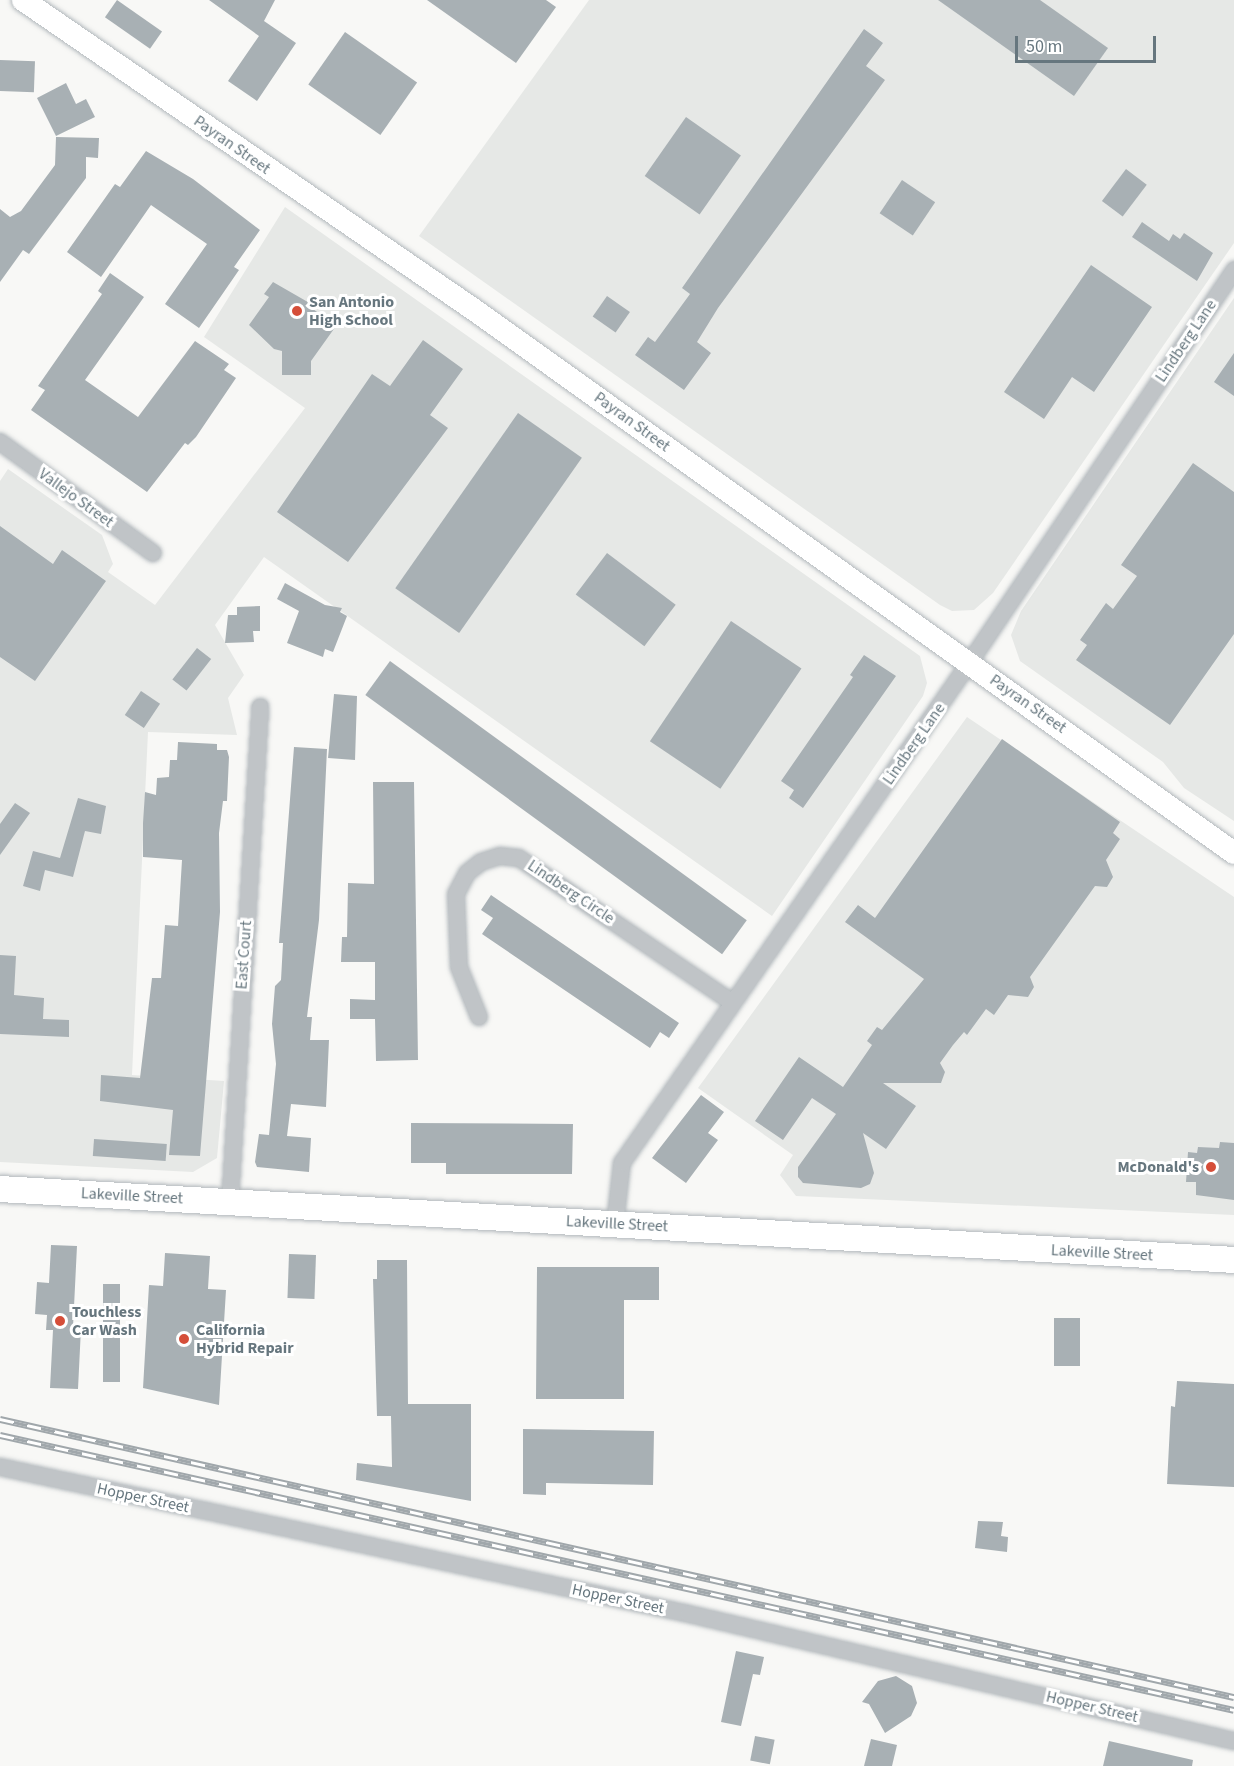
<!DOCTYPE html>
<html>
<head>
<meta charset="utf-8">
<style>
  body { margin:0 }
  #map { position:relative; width:1234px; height:1766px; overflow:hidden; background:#f8f8f6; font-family:"Source Sans 3",sans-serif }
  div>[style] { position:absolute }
  .built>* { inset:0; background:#e6e8e6 }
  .building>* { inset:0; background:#a8b0b4; transform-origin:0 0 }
  .roads { filter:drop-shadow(0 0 2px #b2b8bc) drop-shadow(0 0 2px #b2b8bc) }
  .minor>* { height:16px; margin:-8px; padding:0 8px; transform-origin:8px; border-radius:8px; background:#c0c4c7 }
  .secondary>* { height:22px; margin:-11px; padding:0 11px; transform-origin:11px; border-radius:11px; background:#fff }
  .primary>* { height:26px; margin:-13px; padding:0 13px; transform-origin:13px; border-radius:13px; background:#fff }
  .rail>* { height:7px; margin-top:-3.5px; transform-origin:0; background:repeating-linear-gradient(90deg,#fff 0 14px,#a0a7ab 0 28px); box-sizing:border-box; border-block:2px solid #a0a7ab }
  .dots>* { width:16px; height:16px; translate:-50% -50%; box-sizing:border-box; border:3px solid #fff; border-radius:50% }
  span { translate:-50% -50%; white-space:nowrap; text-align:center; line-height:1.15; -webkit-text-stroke:6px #fff; paint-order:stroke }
  .street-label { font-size:16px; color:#66767e }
  .poi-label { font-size:16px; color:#66767e; font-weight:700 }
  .left { translate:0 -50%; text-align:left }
  .right { translate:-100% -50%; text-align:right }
  .scale { position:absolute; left:1015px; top:36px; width:141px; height:27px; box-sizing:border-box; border:3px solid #66767e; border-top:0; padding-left:8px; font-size:18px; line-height:21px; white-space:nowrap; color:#66767e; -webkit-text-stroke:4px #fff; paint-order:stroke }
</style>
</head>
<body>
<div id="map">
  <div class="built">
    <div style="clip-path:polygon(589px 0,1234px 0,1234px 243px,993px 593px,974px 610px,952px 611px,940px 605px,419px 236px)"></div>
    <div style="clip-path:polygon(285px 207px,920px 656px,927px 683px,923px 696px,772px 916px,264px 557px,215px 625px,244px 675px,228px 698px,237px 735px,148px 732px,132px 1075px,224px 1081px,217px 1158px,193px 1172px,0 1162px,0 481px,8px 469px,102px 535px,113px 564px,108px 572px,155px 605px,305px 408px,204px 337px)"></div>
    <div style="clip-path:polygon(1234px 298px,1234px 821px,1184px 788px,1163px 762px,1020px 661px,1011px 635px,1021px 611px)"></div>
    <div style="clip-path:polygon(967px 717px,1234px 897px,1234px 1215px,796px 1196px,780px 1175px,793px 1155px,698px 1088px)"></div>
  </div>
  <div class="building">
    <div style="left:117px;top:0;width:55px;height:21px;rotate:35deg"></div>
    <div style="clip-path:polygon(209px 0,275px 0,264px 21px,296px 43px,257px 101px,228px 81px,259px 36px)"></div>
    <div style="clip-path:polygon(427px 0,546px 0,556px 7px,516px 63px)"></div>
    <div style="clip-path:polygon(938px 0,1040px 0,1108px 48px,1074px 96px)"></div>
    <div style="clip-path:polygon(864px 29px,883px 43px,866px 66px,885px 80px,718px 308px,697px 342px,711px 353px,684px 390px,635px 355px,648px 337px,655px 342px,690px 294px,682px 288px)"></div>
    <div style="left:345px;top:32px;width:88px;height:64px;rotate:35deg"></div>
    <div style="left:0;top:60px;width:35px;height:31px;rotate:2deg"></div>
    <div style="clip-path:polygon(66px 83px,76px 104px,86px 99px,95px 117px,56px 136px,37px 98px)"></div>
    <div style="left:686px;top:117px;width:67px;height:72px;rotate:35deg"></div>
    <div style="clip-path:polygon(56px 137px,99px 138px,98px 158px,86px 157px,86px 178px,29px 254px,23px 250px,0 282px,0 209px,10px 217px,21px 211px,55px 165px)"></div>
    <div style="clip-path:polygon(146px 151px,193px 179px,260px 230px,234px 267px,239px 270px,199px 328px,165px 304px,207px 244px,151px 205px,101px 277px,67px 252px,115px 184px,120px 187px)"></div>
    <div style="left:1126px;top:169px;width:26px;height:40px;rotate:37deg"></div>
    <div style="left:902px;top:180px;width:40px;height:40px;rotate:34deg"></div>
    <div style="clip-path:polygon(1142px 222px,1169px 241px,1173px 234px,1180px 239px,1184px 233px,1213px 253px,1197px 281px,1132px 237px)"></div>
    <div style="clip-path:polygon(1091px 265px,1152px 307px,1094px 392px,1072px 377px,1044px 419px,1004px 392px)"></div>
    <div style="clip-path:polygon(110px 273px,144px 297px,85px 380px,138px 417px,195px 341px,229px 364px,224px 370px,236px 378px,196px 437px,188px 445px,185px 443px,147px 492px,31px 410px,45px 390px,38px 386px,102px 294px,98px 291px)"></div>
    <div style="clip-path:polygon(273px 282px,313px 305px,313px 309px,336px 326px,311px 361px,311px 375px,282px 375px,282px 351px,274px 349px,249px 325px,269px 297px,264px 294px)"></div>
    <div style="left:607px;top:296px;width:28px;height:25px;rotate:35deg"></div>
    <div style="clip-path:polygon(423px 340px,463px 369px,430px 415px,448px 428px,348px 562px,277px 512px,372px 374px,390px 386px)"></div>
    <div style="clip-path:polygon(1234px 353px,1234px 396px,1214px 382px)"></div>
    <div style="left:518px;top:413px;width:78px;height:214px;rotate:35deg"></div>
    <div style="clip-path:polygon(1193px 463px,1234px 492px,1234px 634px,1170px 725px,1076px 660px,1087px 645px,1080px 640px,1106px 603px,1113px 609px,1137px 576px,1121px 565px)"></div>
    <div style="clip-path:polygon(0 526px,53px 564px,62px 550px,106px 581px,35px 681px,0 657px)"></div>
    <div style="left:607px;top:553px;width:86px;height:52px;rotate:37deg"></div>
    <div style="clip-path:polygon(285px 583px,325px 605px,342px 608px,340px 612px,347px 616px,333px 652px,325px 649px,323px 657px,287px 643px,299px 611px,277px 599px)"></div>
    <div style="clip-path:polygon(260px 606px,260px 631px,253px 631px,254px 642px,225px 643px,228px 615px,237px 615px,237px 607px)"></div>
    <div style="left:731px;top:621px;width:85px;height:145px;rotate:34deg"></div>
    <div style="left:197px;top:648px;width:18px;height:40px;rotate:38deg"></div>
    <div style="clip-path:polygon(864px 655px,896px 676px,803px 808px,789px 798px,794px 790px,781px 781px,853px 677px,850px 675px)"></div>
    <div style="left:390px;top:661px;width:441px;height:42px;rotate:36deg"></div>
    <div style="left:141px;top:691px;width:23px;height:29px;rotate:34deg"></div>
    <div style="clip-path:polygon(334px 694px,357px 696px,355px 760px,328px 758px)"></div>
    <div style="clip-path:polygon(1002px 739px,1120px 822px,1113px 833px,1120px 839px,1106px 860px,1113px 877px,1107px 887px,1095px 886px,1030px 977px,1034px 987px,1028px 997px,1008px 995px,994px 1015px,986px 1009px,967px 1035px,964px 1032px,953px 1045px,940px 1063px,945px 1072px,941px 1083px,883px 1083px,916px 1106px,886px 1149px,863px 1133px,874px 1173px,870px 1184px,861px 1188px,803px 1183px,798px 1177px,798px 1167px,836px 1114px,812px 1098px,783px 1140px,755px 1121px,799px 1057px,843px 1087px,872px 1045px,867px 1041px,877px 1027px,882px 1030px,924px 979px,845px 922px,858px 905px,875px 918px)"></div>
    <div style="clip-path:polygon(178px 742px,217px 744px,217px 750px,227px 750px,229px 757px,227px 801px,223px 801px,219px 833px,220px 912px,200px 1156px,169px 1155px,173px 1110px,100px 1101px,101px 1075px,140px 1078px,152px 978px,161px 978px,165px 925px,178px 926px,182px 860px,143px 857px,143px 823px,145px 792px,156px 795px,157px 778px,169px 777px,170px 760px,177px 760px)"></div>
    <div style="clip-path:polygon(294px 747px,327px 749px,319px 920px,307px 1017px,312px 1017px,310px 1040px,329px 1040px,326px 1107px,291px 1104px,287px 1136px,311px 1138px,309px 1172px,257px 1167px,255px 1162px,259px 1134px,269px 1135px,276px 1064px,272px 1024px,275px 986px,281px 980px,283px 943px,279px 943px)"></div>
    <div style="clip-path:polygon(373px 782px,414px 782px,418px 1060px,376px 1061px,375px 1019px,350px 1019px,350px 999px,375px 1000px,375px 962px,341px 962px,342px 937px,347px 937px,348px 883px,374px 884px)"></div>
    <div style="clip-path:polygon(78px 798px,106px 806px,101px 834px,85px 831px,73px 877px,45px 870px,40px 891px,23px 886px,33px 851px,60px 858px)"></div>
    <div style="clip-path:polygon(15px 803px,30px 813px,0 855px,0 824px)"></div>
    <div style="clip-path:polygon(491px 895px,679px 1023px,669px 1038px,660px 1032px,650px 1048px,482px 934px,493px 918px,481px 910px)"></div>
    <div style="clip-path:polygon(0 955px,16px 956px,14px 995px,44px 998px,43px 1019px,69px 1020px,69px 1037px,0 1034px)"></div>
    <div style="clip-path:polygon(701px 1095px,724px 1112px,708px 1133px,718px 1140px,686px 1183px,652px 1158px)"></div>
    <div style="clip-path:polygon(411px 1123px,573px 1124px,572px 1174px,446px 1174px,446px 1163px,411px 1163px)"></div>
    <div style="left:94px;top:1139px;width:73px;height:17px;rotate:4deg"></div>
    <div style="clip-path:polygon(1220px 1142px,1234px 1143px,1234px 1200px,1196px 1195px,1196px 1182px,1186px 1182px,1188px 1152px,1197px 1153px,1198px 1147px,1219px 1148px)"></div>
    <div style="clip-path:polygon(51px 1245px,77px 1246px,73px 1327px,81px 1328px,78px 1389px,50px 1388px,53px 1330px,46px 1330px,47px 1315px,35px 1314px,37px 1282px,49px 1283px)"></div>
    <div style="clip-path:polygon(165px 1253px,210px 1256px,208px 1289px,226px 1290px,219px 1405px,143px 1388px,149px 1285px,163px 1286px)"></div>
    <div style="left:289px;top:1254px;width:27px;height:44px;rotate:2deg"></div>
    <div style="clip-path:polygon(377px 1260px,407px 1260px,408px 1404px,471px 1404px,471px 1501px,356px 1480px,357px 1463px,392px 1467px,391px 1416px,377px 1416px,373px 1279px,377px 1279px)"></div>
    <div style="clip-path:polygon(537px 1267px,659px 1267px,659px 1300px,624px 1300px,624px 1399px,536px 1399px)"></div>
    <div style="left:103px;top:1284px;width:17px;height:98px"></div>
    <div style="left:1054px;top:1318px;width:26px;height:48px"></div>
    <div style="clip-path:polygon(1177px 1381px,1234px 1384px,1234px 1487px,1167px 1484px,1171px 1406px,1175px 1407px)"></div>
    <div style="clip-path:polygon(523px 1429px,654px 1431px,653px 1485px,546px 1483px,546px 1495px,523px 1494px)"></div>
    <div style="clip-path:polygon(978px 1521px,1003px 1522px,1001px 1536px,1008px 1537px,1007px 1552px,975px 1548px)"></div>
    <div style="clip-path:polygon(736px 1651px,764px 1657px,760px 1675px,753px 1674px,741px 1726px,721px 1722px)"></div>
    <div style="clip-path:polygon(896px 1676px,912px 1686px,917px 1703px,911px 1716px,885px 1733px,869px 1704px,862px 1702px,878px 1681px)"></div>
    <div style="left:755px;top:1736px;width:20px;height:25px;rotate:11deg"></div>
    <div style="clip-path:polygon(871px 1739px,897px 1745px,892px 1766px,864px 1766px)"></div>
    <div style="clip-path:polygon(1109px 1741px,1193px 1760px,1192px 1766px,1103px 1766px)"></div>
  </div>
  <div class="roads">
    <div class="minor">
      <div style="left:0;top:442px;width:189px;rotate:36deg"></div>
      <div style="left:479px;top:1017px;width:54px;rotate:-111.8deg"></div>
      <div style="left:459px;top:967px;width:73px;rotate:-92.4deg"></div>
      <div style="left:456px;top:894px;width:24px;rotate:-62deg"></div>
      <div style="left:467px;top:873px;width:18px;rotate:-38deg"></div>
      <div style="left:481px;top:862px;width:20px;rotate:-18deg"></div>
      <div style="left:500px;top:856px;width:19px;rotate:6deg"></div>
      <div style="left:519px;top:858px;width:258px;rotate:34.1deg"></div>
      <div style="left:230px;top:1203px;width:497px;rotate:-86.5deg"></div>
      <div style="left:615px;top:1224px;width:61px;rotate:-83.5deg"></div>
      <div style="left:622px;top:1163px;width:610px;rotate:-55.22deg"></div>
      <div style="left:970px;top:662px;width:473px;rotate:-56deg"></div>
      <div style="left:0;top:1467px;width:705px;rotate:12.04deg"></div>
      <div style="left:689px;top:1614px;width:560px;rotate:13.12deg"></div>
    </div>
    <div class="secondary">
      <div style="left:23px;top:0;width:546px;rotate:34.48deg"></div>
      <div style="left:473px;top:309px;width:935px;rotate:35.56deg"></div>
    </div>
    <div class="primary">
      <div style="left:0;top:1189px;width:1236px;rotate:3.29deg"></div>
    </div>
  </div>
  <div class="rail">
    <div style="left:0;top:1419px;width:1265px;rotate:12.7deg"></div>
    <div style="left:0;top:1435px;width:1264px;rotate:12.56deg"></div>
  </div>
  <div class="dots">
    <div style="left:297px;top:311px;background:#d54e39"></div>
    <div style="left:1211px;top:1167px;background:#d54e39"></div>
    <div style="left:60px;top:1321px;background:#d54e39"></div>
    <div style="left:184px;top:1339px;background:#d54e39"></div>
  </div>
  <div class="street-label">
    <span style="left:232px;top:145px;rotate:35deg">Payran Street</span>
    <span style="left:1186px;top:341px;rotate:-56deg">Lindberg Lane</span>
    <span style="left:632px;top:422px;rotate:36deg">Payran Street</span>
    <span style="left:76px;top:498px;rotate:36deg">Vallejo Street</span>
    <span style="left:1028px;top:704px;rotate:35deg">Payran Street</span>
    <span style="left:914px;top:744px;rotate:-55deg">Lindberg Lane</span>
    <span style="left:571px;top:892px;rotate:34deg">Lindberg Circle</span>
    <span style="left:244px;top:955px;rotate:-86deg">East Court</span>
    <span style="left:132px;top:1196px;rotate:3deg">Lakeville Street</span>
    <span style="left:617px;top:1224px;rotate:3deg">Lakeville Street</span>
    <span style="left:1102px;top:1253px;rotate:3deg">Lakeville Street</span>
    <span style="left:143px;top:1498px;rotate:12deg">Hopper Street</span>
    <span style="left:618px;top:1599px;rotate:12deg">Hopper Street</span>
    <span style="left:1092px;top:1707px;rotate:13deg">Hopper Street</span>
  </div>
  <div class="poi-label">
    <span class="left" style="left:309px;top:311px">San Antonio<br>High School</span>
    <span class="right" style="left:1199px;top:1167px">McDonald's</span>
    <span class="left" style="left:72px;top:1321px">Touchless<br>Car Wash</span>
    <span class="left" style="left:196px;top:1339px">California<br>Hybrid Repair</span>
  </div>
  <div class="scale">50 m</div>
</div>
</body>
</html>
